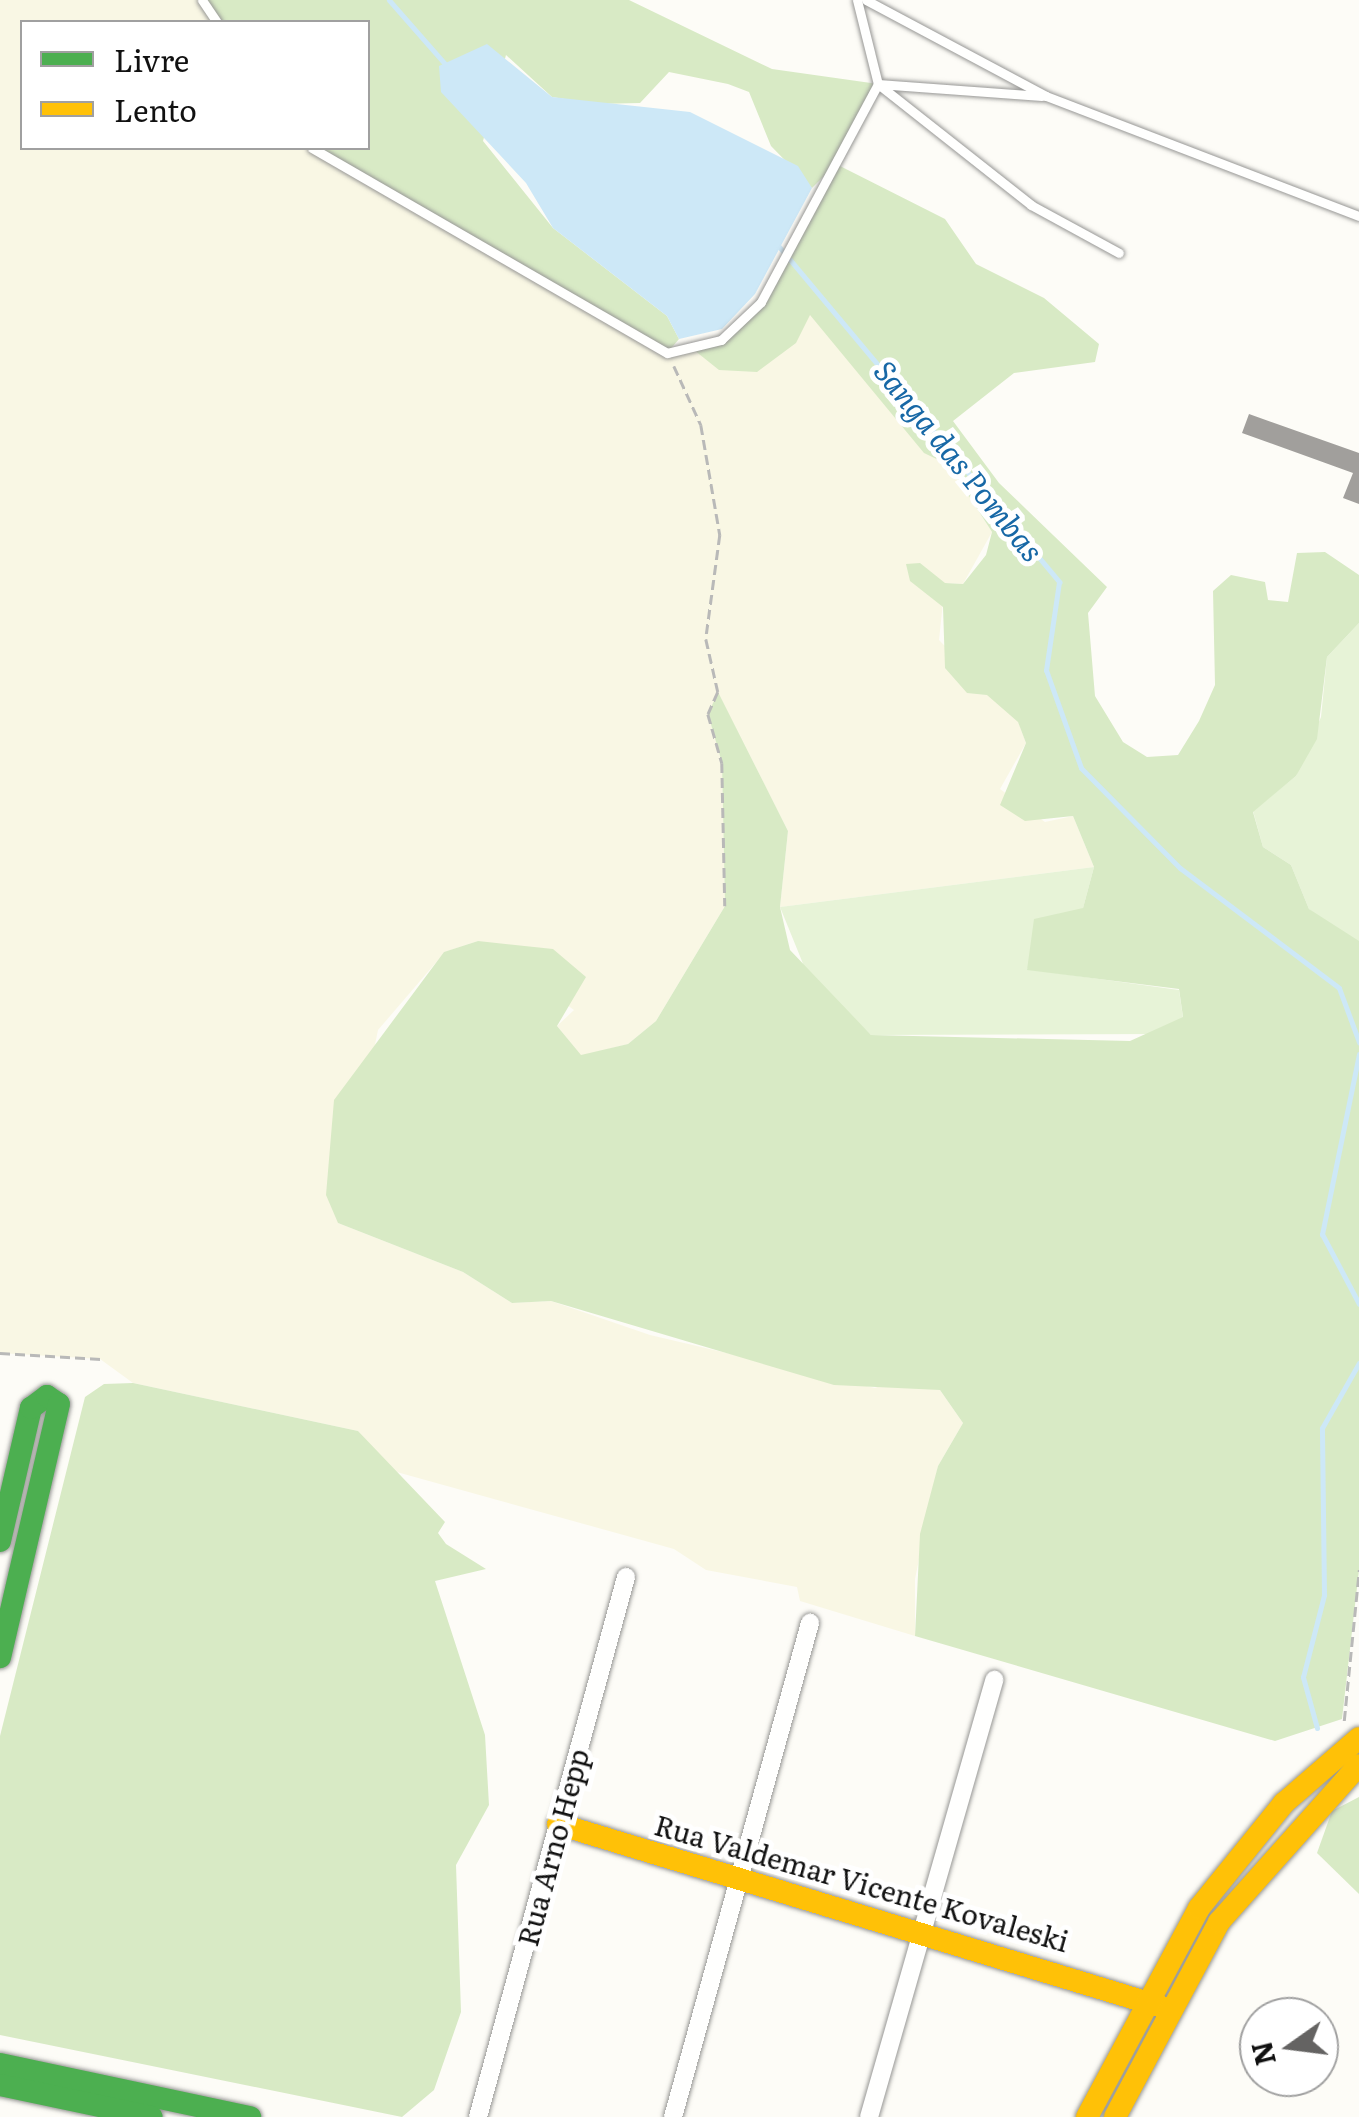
<!DOCTYPE html>
<html>
<head>
<meta charset="utf-8">
<style>
  body { margin:0 }
  #map { position:relative; width:1359px; height:2117px; overflow:hidden; background:#fdfcf7; font-family:Literata,serif }
  div>[style] { position:absolute }
  .farmland>* { inset:0; background:#f9f7e4 }
  .green>* { inset:0; background:#e7f3d7 }
  .forest>* { inset:0; background:#d8eac5 }
  .water>* { inset:0; background:#cde8f7 }
  .stream>* { height:5px; margin:-2.5px; padding:0 2.5px; transform-origin:2.5px; border-radius:2.5px; background:#cde8f7 }
  .building>* { inset:0; background:#a19f9c }
  .path>* { height:2.5px; margin-top:-1.25px; transform-origin:0; background:repeating-linear-gradient(90deg,#b9b9b8 0 10px,transparent 0 15px) }
  .roads { filter:drop-shadow(0 0 2px #979795) drop-shadow(0 0 2px #979795) }
  .lane>* { height:9px; margin:-4.5px; padding:0 4.5px; transform-origin:4.5px; border-radius:4.5px; background:#fffffe }
  .street>* { height:18px; margin:-9px; padding:0 9px; transform-origin:9px; border-radius:9px; background:#fffffe }
  .fast>* { height:22px; margin:-11px; padding:0 11px; transform-origin:11px; border-radius:11px; background:#4caf50 }
  .slow>* { height:22px; margin:-11px; padding:0 11px; transform-origin:11px; border-radius:11px; background:#ffc107 }
  span { translate:-50% -50%; white-space:nowrap; text-align:center; line-height:1.15; -webkit-text-stroke:10px #fff; paint-order:stroke }
  .street-label { font-size:28px; color:#111 }
  .water-label { font-size:30px; color:#1768a6; font-style:italic }
  .legend { position:absolute; left:20px; top:20px; width:350px; height:130px; box-sizing:border-box; background:#fff; border:2px solid #a0a0a0; margin:0; padding:12px 18px; list-style:none; font-size:30px; color:#111 }
  .legend li { display:flex; align-items:center; gap:20px; height:50px }
  .legend b { width:50px; border:2px solid #a0a0a0 }
  .north { position:absolute; left:1239px; top:1997px; width:100px; height:100px; box-sizing:border-box; background:#fff; border:2px solid #a0a0a0; border-radius:50%; rotate:256deg; font-size:28px; font-weight:700; line-height:40px; text-align:center; color:#111 }
  .north::after { content:''; display:block; margin:auto; width:35px; height:45px; background:#646362; clip-path:polygon(50% 0,100% 100%,50% 72%,0 100%) }
</style>
</head>
<body>
<div id="map">
  <div class="farmland">
    <div style="clip-path:polygon(0 0,202px 0,217px 22px,22px 22px,22px 148px,312px 148px,667px 352px,810px 314px,949px 465px,992px 532px,963px 584px,945px 583px,939px 640px,1018px 721px,1026px 743px,1000px 789px,1045px 822px,1073px 816px,1094px 867px,780px 907px,788px 831px,718px 693px,708px 714px,722px 763px,725px 906px,656px 1021px,628px 1044px,581px 1056px,557px 1026px,574px 1010px,478px 941px,445px 952px,378px 1030px,338px 1223px,463px 1272px,512px 1303px,551px 1301px,650px 1335px,875px 1388px,890px 1381px,940px 1390px,963px 1423px,938px 1466px,915px 1579px,915px 1636px,800px 1601px,797px 1587px,706px 1570px,674px 1549px,393px 1471px,358px 1431px,133px 1383px,100px 1359px,0 1353px)"></div>
  </div>
  <div class="green">
    <div style="clip-path:polygon(1359px 623px,1359px 941px,1345px 941px,1309px 909px,1291px 865px,1263px 847px,1253px 811px,1296px 776px,1321px 717px,1327px 657px)"></div>
    <div style="clip-path:polygon(1094px 867px,1083px 908px,1027px 969px,1179px 990px,1183px 1018px,1162px 1034px,871px 1035px,808px 976px,780px 907px)"></div>
  </div>
  <div class="forest">
    <div style="clip-path:polygon(202px 0,629px 0,772px 69px,878px 84px,836px 164px,945px 219px,976px 264px,1044px 298px,1099px 344px,1095px 362px,1014px 373px,953px 421px,999px 483px,1107px 587px,1088px 613px,1095px 696px,1123px 742px,1147px 757px,1178px 755px,1199px 721px,1215px 685px,1213px 591px,1231px 575px,1265px 582px,1268px 600px,1288px 602px,1297px 553px,1325px 552px,1359px 575px,1359px 623px,1327px 657px,1317px 739px,1296px 776px,1253px 812px,1263px 847px,1291px 865px,1309px 909px,1359px 941px,1359px 1570px,1342px 1719px,1275px 1741px,915px 1636px,920px 1534px,938px 1466px,963px 1423px,940px 1390px,834px 1385px,551px 1301px,512px 1303px,463px 1272px,338px 1223px,326px 1195px,334px 1100px,444px 952px,478px 941px,553px 949px,586px 977px,557px 1026px,581px 1055px,628px 1044px,656px 1021px,725px 906px,722px 763px,708px 714px,718px 692px,788px 831px,780px 907px,790px 950px,871px 1035px,1130px 1041px,1183px 1017px,1179px 989px,1027px 970px,1034px 919px,1083px 908px,1094px 867px,1073px 816px,1025px 821px,1000px 805px,1026px 743px,1018px 722px,987px 695px,967px 693px,945px 668px,943px 607px,910px 581px,906px 564px,920px 563px,945px 583px,963px 584px,986px 555px,992px 532px,949px 465px,924px 453px,810px 315px,796px 343px,757px 372px,719px 370px,694px 350px,721px 340px,761px 302px,832px 168px,812px 188px,771px 146px,749px 92px,728px 84px,669px 72px,640px 103px,596px 104px,552px 97px,506px 55px,483px 141px,553px 228px,667px 316px,679px 339px,667px 353px,312px 148px,368px 148px,368px 22px,217px 22px)"></div>
    <div style="clip-path:polygon(133px 1383px,358px 1431px,445px 1522px,438px 1533px,446px 1544px,486px 1569px,435px 1581px,485px 1735px,489px 1805px,456px 1865px,461px 2012px,434px 2090px,402px 2117px,0 2035px,0 1736px,85px 1397px,104px 1384px)"></div>
    <div style="clip-path:polygon(1359px 1797px,1359px 1894px,1317px 1853px,1332px 1811px)"></div>
  </div>
  <div class="water">
    <div style="clip-path:polygon(487px 44px,552px 97px,690px 112px,798px 166px,812px 188px,755px 294px,722px 329px,679px 339px,667px 316px,553px 228px,526px 183px,441px 92px,439px 66px)"></div>
  </div>
  <div class="stream">
    <div style="left:389px;top:0;width:86px;rotate:48.8deg"></div>
    <div style="left:776px;top:243px;width:442px;rotate:50.1deg"></div>
    <div style="left:1059px;top:582px;width:89px;rotate:98.4deg"></div>
    <div style="left:1046px;top:670px;width:104px;rotate:70.3deg"></div>
    <div style="left:1081px;top:768px;width:141px;rotate:45.3deg"></div>
    <div style="left:1180px;top:868px;width:199px;rotate:37deg"></div>
    <div style="left:1339px;top:988px;width:58px;rotate:69.7deg"></div>
    <div style="left:1359px;top:1054px;width:184px;rotate:101.6deg"></div>
    <div style="left:1322px;top:1234px;width:79px;rotate:62.1deg"></div>
    <div style="left:1317px;top:1728px;width:53px;rotate:-105.4deg"></div>
    <div style="left:1303px;top:1677px;width:85px;rotate:-75.6deg"></div>
    <div style="left:1324px;top:1595px;width:167px;rotate:-90.7deg"></div>
    <div style="left:1322px;top:1428px;width:75px;rotate:-60.4deg"></div>
  </div>
  <div class="building">
    <div style="clip-path:polygon(1249px 414px,1359px 453px,1359px 504px,1343px 498px,1353px 473px,1242px 433px)"></div>
  </div>
  <div class="path">
    <div style="left:674px;top:366px;width:65px;rotate:65.4deg"></div>
    <div style="left:701px;top:425px;width:112px;rotate:80.2deg"></div>
    <div style="left:720px;top:535px;width:105px;rotate:97.7deg"></div>
    <div style="left:706px;top:639px;width:54px;rotate:77.2deg"></div>
    <div style="left:718px;top:692px;width:24px;rotate:114deg"></div>
    <div style="left:708px;top:714px;width:51px;rotate:74.1deg"></div>
    <div style="left:722px;top:763px;width:143px;rotate:88.8deg"></div>
    <div style="left:0;top:1353px;width:101px;rotate:3.4deg"></div>
    <div style="left:1344px;top:1721px;width:152px;rotate:-84.3deg"></div>
  </div>
  <div class="roads">
    <div class="lane">
      <div style="left:202px;top:0;width:27px;rotate:56deg"></div>
      <div style="left:857px;top:0;width:87px;rotate:76deg"></div>
      <div style="left:878px;top:84px;width:164px;rotate:4.2deg"></div>
      <div style="left:866px;top:0;width:204px;rotate:28.1deg"></div>
      <div style="left:1046px;top:96px;width:335px;rotate:21deg"></div>
      <div style="left:312px;top:148px;width:410px;rotate:30deg"></div>
      <div style="left:667px;top:353px;width:56px;rotate:-13.5deg"></div>
      <div style="left:721px;top:340px;width:55px;rotate:-43.5deg"></div>
      <div style="left:761px;top:302px;width:247px;rotate:-61.8deg"></div>
      <div style="left:878px;top:84px;width:195px;rotate:38.3deg"></div>
      <div style="left:1031px;top:205px;width:100px;rotate:28.6deg"></div>
    </div>
    <div class="street">
      <div style="left:478px;top:2117px;width:560px;rotate:-74.67deg"></div>
      <div style="left:673px;top:2117px;width:513px;rotate:-74.5deg"></div>
      <div style="left:869px;top:2117px;width:455px;rotate:-74deg"></div>
    </div>
    <div class="fast">
      <div style="left:0;top:1541px;width:137px;rotate:-76.9deg"></div>
      <div style="left:31px;top:1408px;width:20px;rotate:-37deg"></div>
      <div style="left:47px;top:1396px;width:14px;rotate:34deg"></div>
      <div style="left:59px;top:1404px;width:260px;rotate:103.1deg"></div>
      <div style="left:0;top:2064px;width:256px;rotate:12deg"></div>
      <div style="left:0;top:2085px;width:155px;rotate:11.9deg"></div>
    </div>
    <div class="slow">
      <div style="left:558px;top:1824px;width:638px;rotate:16.85deg"></div>
      <div style="left:1087px;top:2117px;width:237px;rotate:-61.8deg"></div>
      <div style="left:1199px;top:1908px;width:135px;rotate:-51deg"></div>
      <div style="left:1284px;top:1803px;width:99px;rotate:-40.9deg"></div>
      <div style="left:1115px;top:2117px;width:221px;rotate:-61.9deg"></div>
      <div style="left:1219px;top:1922px;width:210px;rotate:-48.3deg"></div>
    </div>
  </div>
  <div class="street-label">
    <span style="left:552px;top:1847px;rotate:-75deg">Rua Arno Hepp</span>
    <span style="left:862px;top:1882px;rotate:16deg">Rua Valdemar Vicente Kovaleski</span>
  </div>
  <div class="water-label">
    <span style="left:960px;top:460px;rotate:51deg">Sanga das Pombas</span>
  </div>
  <ul class="legend">
  <li><b style="height:12px;background:#4caf50"></b>Livre</li>
  <li><b style="height:12px;background:#ffc107"></b>Lento</li>
  </ul>
  <div class="north">N</div>
</div>
</body>
</html>
